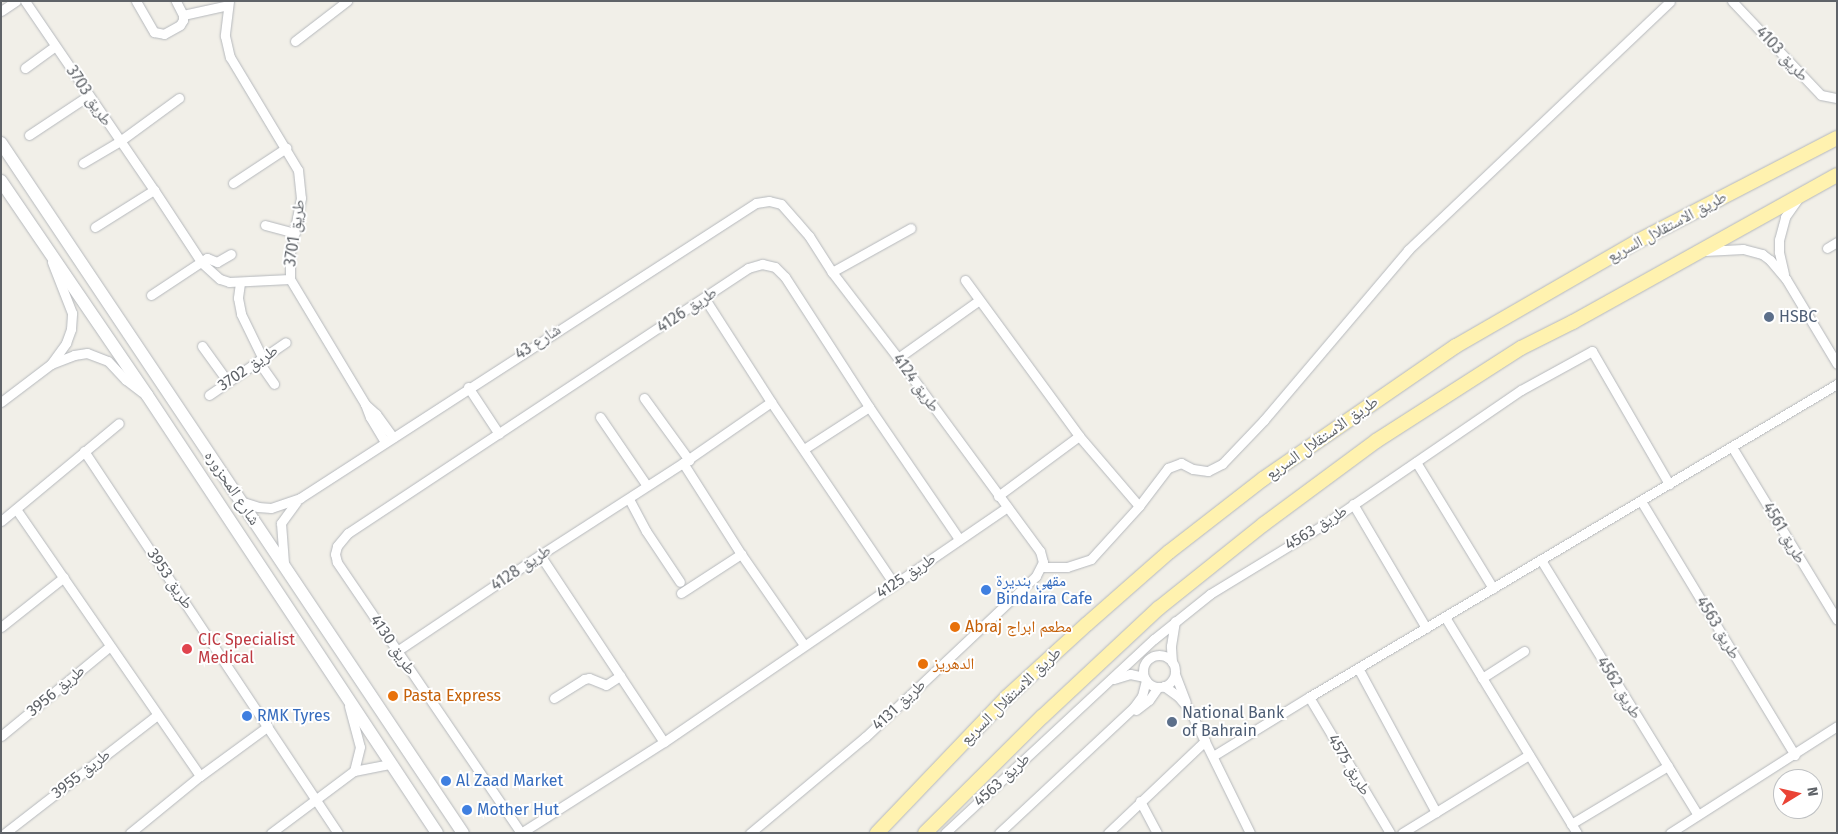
<!DOCTYPE html>
<html>
<head>
<meta charset="utf-8">
<style>
  body { margin:0 }
  #map { position:relative; width:1838px; height:834px; overflow:hidden; background:#f1efe8; font-family:"Fira Sans","Noto Naskh Arabic",sans-serif }
  div>[style] { position:absolute }
  .roads { filter:drop-shadow(0 0 1px #b5b8bc) drop-shadow(0 0 1px #b5b8bc) }
  .minor>* { height:9px; margin:-4.5px; padding:0 4.5px; transform-origin:4.5px; border-radius:4.5px; background:#fff }
  .minor>.ring { margin:-4.5px; padding:0; box-sizing:content-box; background:none; border:9px solid #fff; border-radius:50% }
  .secondary>* { height:12px; margin:-6px; padding:0 6px; transform-origin:6px; border-radius:6px; background:#fff }
  .primary>* { height:14px; margin:-7px; padding:0 7px; transform-origin:7px; border-radius:7px; background:#fff2af }
  .dots>* { width:14px; height:14px; translate:-50% -50%; box-sizing:border-box; border:2px solid #fff; border-radius:50% }
  span { translate:-50% -50%; white-space:nowrap; text-align:center; line-height:1.15; -webkit-text-stroke:4px #fff; paint-order:stroke }
  .street-label { font-size:16px; color:#5f6368 }
  .service-label { font-size:16px; color:#4e5e75 }
  .left { translate:0 -50%; text-align:left }
  .shop-label { font-size:16px; color:#366cbe }
  .food-label { font-size:16px; color:#c56008 }
  .health-label { font-size:16px; color:#be3a42 }
  .frame { position:absolute; inset:0; border:2px solid #5f6368; pointer-events:none }
  .north { position:absolute; left:1773px; top:769px; width:50px; height:50px; box-sizing:border-box; background:#fff; border:1px solid #bfc1c3; border-radius:50%; rotate:81deg; font-size:14px; font-weight:700; line-height:20px; text-align:center; color:#5f6368 }
  .north::after { content:''; display:block; margin:auto; width:18px; height:22px; background:#ea4335; clip-path:polygon(50% 0,100% 100%,50% 72%,0 100%) }
</style>
</head>
<body>
<div id="map">
  <div class="roads">
    <div class="minor">
      <div style="left:25px;top:1px;width:229px;rotate:55.7deg"></div>
      <div style="left:154px;top:190px;width:87px;rotate:56.7deg"></div>
      <div style="left:202px;top:263px;width:24px;rotate:42deg"></div>
      <div style="left:220px;top:279px;width:9px;rotate:18deg"></div>
      <div style="left:229px;top:282px;width:61px;rotate:-2.8deg"></div>
      <div style="left:136px;top:1px;width:36px;rotate:60deg"></div>
      <div style="left:154px;top:32px;width:10px;rotate:11deg"></div>
      <div style="left:164px;top:34px;width:18px;rotate:-29deg"></div>
      <div style="left:180px;top:25px;width:6px;rotate:-59deg"></div>
      <div style="left:183px;top:20px;width:5px;rotate:-90deg"></div>
      <div style="left:183px;top:15px;width:16px;rotate:-117deg"></div>
      <div style="left:229px;top:1px;width:35px;rotate:97deg"></div>
      <div style="left:225px;top:36px;width:22px;rotate:77deg"></div>
      <div style="left:230px;top:57px;width:132px;rotate:59deg"></div>
      <div style="left:298px;top:170px;width:28px;rotate:84deg"></div>
      <div style="left:301px;top:198px;width:56px;rotate:101.3deg"></div>
      <div style="left:290px;top:253px;width:26px;rotate:90deg"></div>
      <div style="left:290px;top:279px;width:146px;rotate:59deg"></div>
      <div style="left:365px;top:404px;width:14px;rotate:69deg"></div>
      <div style="left:370px;top:417px;width:29px;rotate:59deg"></div>
      <div style="left:1732px;top:1px;width:129px;rotate:46.6deg"></div>
      <div style="left:1821px;top:95px;width:16px;rotate:11deg"></div>
      <div style="left:1px;top:11px;width:18px;rotate:-34deg"></div>
      <div style="left:183px;top:15px;width:46px;rotate:-12.5deg"></div>
      <div style="left:295px;top:41px;width:66px;rotate:-37.6deg"></div>
      <div style="left:25px;top:68px;width:37px;rotate:-36deg"></div>
      <div style="left:29px;top:135px;width:71px;rotate:-33.5deg"></div>
      <div style="left:83px;top:163px;width:43px;rotate:-30.7deg"></div>
      <div style="left:120px;top:141px;width:73px;rotate:-36.1deg"></div>
      <div style="left:233px;top:183px;width:64px;rotate:-33.4deg"></div>
      <div style="left:265px;top:225px;width:31px;rotate:15deg"></div>
      <div style="left:95px;top:227px;width:70px;rotate:-32.1deg"></div>
      <div style="left:1827px;top:248px;width:12px;rotate:-31deg"></div>
      <div style="left:1705px;top:251px;width:38px;rotate:-3deg"></div>
      <div style="left:1743px;top:249px;width:20px;rotate:15deg"></div>
      <div style="left:1762px;top:254px;width:10px;rotate:37deg"></div>
      <div style="left:1770px;top:260px;width:25px;rotate:50deg"></div>
      <div style="left:1786px;top:279px;width:99px;rotate:59deg"></div>
      <div style="left:832px;top:272px;width:90px;rotate:-29.1deg"></div>
      <div style="left:1784px;top:274px;width:23px;rotate:-103deg"></div>
      <div style="left:1779px;top:252px;width:12px;rotate:-90deg"></div>
      <div style="left:1779px;top:240px;width:24px;rotate:-75deg"></div>
      <div style="left:1785px;top:217px;width:21px;rotate:-55deg"></div>
      <div style="left:965px;top:280px;width:193px;rotate:53.8deg"></div>
      <div style="left:1079px;top:436px;width:92px;rotate:49.4deg"></div>
      <div style="left:240px;top:283px;width:15px;rotate:98deg"></div>
      <div style="left:238px;top:298px;width:16px;rotate:79deg"></div>
      <div style="left:241px;top:314px;width:48px;rotate:64deg"></div>
      <div style="left:151px;top:295px;width:67px;rotate:-33.5deg"></div>
      <div style="left:207px;top:258px;width:11px;rotate:22deg"></div>
      <div style="left:217px;top:262px;width:16px;rotate:-30deg"></div>
      <div style="left:705px;top:299px;width:122px;rotate:57.3deg"></div>
      <div style="left:771px;top:402px;width:220px;rotate:55.9deg"></div>
      <div style="left:202px;top:346px;width:44px;rotate:54.2deg"></div>
      <div style="left:898px;top:358px;width:98px;rotate:-35.5deg"></div>
      <div style="left:258px;top:361px;width:28px;rotate:55deg"></div>
      <div style="left:51px;top:364px;width:26px;rotate:-54deg"></div>
      <div style="left:66px;top:343px;width:15px;rotate:-70deg"></div>
      <div style="left:71px;top:329px;width:16px;rotate:-86deg"></div>
      <div style="left:72px;top:313px;width:55px;rotate:-111.4deg"></div>
      <div style="left:468px;top:387px;width:56px;rotate:56.6deg"></div>
      <div style="left:209px;top:395px;width:93px;rotate:-34.5deg"></div>
      <div style="left:644px;top:398px;width:77px;rotate:54deg"></div>
      <div style="left:1px;top:402px;width:63px;rotate:-37.2deg"></div>
      <div style="left:51px;top:364px;width:25px;rotate:-21deg"></div>
      <div style="left:74px;top:355px;width:13px;rotate:-9deg"></div>
      <div style="left:87px;top:353px;width:22px;rotate:21deg"></div>
      <div style="left:108px;top:361px;width:26px;rotate:47deg"></div>
      <div style="left:126px;top:380px;width:20px;rotate:37deg"></div>
      <div style="left:365px;top:404px;width:15px;rotate:42deg"></div>
      <div style="left:376px;top:414px;width:29px;rotate:54deg"></div>
      <div style="left:600px;top:417px;width:83px;rotate:55.7deg"></div>
      <div style="left:1732px;top:447px;width:202px;rotate:58.7deg"></div>
      <div style="left:804px;top:449px;width:77px;rotate:-32.9deg"></div>
      <div style="left:84px;top:451px;width:459px;rotate:56.4deg"></div>
      <div style="left:1416px;top:462px;width:148px;rotate:58.6deg"></div>
      <div style="left:683px;top:463px;width:108px;rotate:57.5deg"></div>
      <div style="left:741px;top:554px;width:111px;rotate:55.3deg"></div>
      <div style="left:998px;top:496px;width:101px;rotate:-36.5deg"></div>
      <div style="left:629px;top:499px;width:36px;rotate:62deg"></div>
      <div style="left:646px;top:531px;width:61px;rotate:56.3deg"></div>
      <div style="left:240px;top:501px;width:19px;rotate:18deg"></div>
      <div style="left:258px;top:507px;width:13px;rotate:4deg"></div>
      <div style="left:271px;top:508px;width:31px;rotate:-19deg"></div>
      <div style="left:300px;top:498px;width:543px;rotate:-32.9deg"></div>
      <div style="left:756px;top:203px;width:13px;rotate:-9deg"></div>
      <div style="left:769px;top:201px;width:12px;rotate:14deg"></div>
      <div style="left:781px;top:204px;width:43px;rotate:48.8deg"></div>
      <div style="left:809px;top:236px;width:43px;rotate:57.4deg"></div>
      <div style="left:832px;top:272px;width:108px;rotate:52.5deg"></div>
      <div style="left:898px;top:358px;width:240px;rotate:53.7deg"></div>
      <div style="left:1040px;top:551px;width:11px;rotate:75deg"></div>
      <div style="left:1043px;top:562px;width:16px;rotate:117deg"></div>
      <div style="left:1036px;top:576px;width:235px;rotate:136.7deg"></div>
      <div style="left:865px;top:737px;width:150px;rotate:140.1deg"></div>
      <div style="left:1641px;top:501px;width:297px;rotate:58.8deg"></div>
      <div style="left:1353px;top:504px;width:144px;rotate:59.5deg"></div>
      <div style="left:16px;top:509px;width:324px;rotate:55.4deg"></div>
      <div style="left:1px;top:521px;width:153px;rotate:-39.7deg"></div>
      <div style="left:540px;top:555px;width:224px;rotate:56.5deg"></div>
      <div style="left:1541px;top:560px;width:299px;rotate:58.4deg"></div>
      <div style="left:284px;top:563px;width:40px;rotate:-94.3deg"></div>
      <div style="left:281px;top:523px;width:26px;rotate:-54deg"></div>
      <div style="left:1042px;top:567px;width:25px"></div>
      <div style="left:1067px;top:567px;width:25px;rotate:-18deg"></div>
      <div style="left:1091px;top:559px;width:72px;rotate:-47.8deg"></div>
      <div style="left:1139px;top:506px;width:48px;rotate:-52.7deg"></div>
      <div style="left:1168px;top:468px;width:14px;rotate:-21deg"></div>
      <div style="left:1181px;top:463px;width:13px;rotate:27deg"></div>
      <div style="left:1193px;top:469px;width:15px;rotate:8deg"></div>
      <div style="left:1208px;top:471px;width:16px;rotate:-27deg"></div>
      <div style="left:1222px;top:464px;width:61px;rotate:-46.3deg"></div>
      <div style="left:1264px;top:420px;width:223px;rotate:-49.7deg"></div>
      <div style="left:1408px;top:250px;width:361px;rotate:-43.5deg"></div>
      <div style="left:681px;top:593px;width:72px;rotate:-33deg"></div>
      <div style="left:1445px;top:617px;width:253px;rotate:58.6deg"></div>
      <div style="left:1px;top:627px;width:80px;rotate:-38.4deg"></div>
      <div style="left:397px;top:651px;width:172px;rotate:-33.9deg"></div>
      <div style="left:540px;top:555px;width:170px;rotate:-32.8deg"></div>
      <div style="left:683px;top:463px;width:107px;rotate:-34.7deg"></div>
      <div class="ring" style="left:1143px;top:655px;width:23px;height:23px"></div>
      <div style="left:1172px;top:662px;width:16px;rotate:-94deg"></div>
      <div style="left:1171px;top:646px;width:25px;rotate:-81deg"></div>
      <div style="left:1358px;top:668px;width:164px;rotate:61.6deg"></div>
      <div style="left:1175px;top:674px;width:30px;rotate:69deg"></div>
      <div style="left:1482px;top:678px;width:50px;rotate:-32.7deg"></div>
      <div style="left:1114px;top:679px;width:17px;rotate:-17deg"></div>
      <div style="left:1130px;top:674px;width:14px;rotate:12deg"></div>
      <div style="left:1164px;top:686px;width:17px;rotate:36deg"></div>
      <div style="left:1178px;top:696px;width:17px;rotate:50deg"></div>
      <div style="left:1189px;top:709px;width:138px;rotate:63.8deg"></div>
      <div style="left:1309px;top:697px;width:158px;rotate:59.2deg"></div>
      <div style="left:554px;top:698px;width:36px;rotate:-32deg"></div>
      <div style="left:584px;top:679px;width:5px;rotate:-11deg"></div>
      <div style="left:589px;top:678px;width:18px;rotate:22deg"></div>
      <div style="left:606px;top:685px;width:17px;rotate:-33deg"></div>
      <div style="left:349px;top:706px;width:42px;rotate:75deg"></div>
      <div style="left:360px;top:747px;width:25px;rotate:104deg"></div>
      <div style="left:1136px;top:710px;width:16px;rotate:-38deg"></div>
      <div style="left:1149px;top:700px;width:16px;rotate:-55deg"></div>
      <div style="left:1px;top:736px;width:141px;rotate:-39.5deg"></div>
      <div style="left:1213px;top:756px;width:113px;rotate:-31.6deg"></div>
      <div style="left:1309px;top:697px;width:614px;rotate:-30.66deg"></div>
      <div style="left:1140px;top:801px;width:36px;rotate:62deg"></div>
      <div style="left:1571px;top:824px;width:113px;rotate:-30.9deg"></div>
      <div style="left:5px;top:833px;width:192px;rotate:-37.8deg"></div>
      <div style="left:130px;top:833px;width:90px;rotate:-39.2deg"></div>
      <div style="left:200px;top:776px;width:84px;rotate:-36.3deg"></div>
      <div style="left:271px;top:833px;width:104px;rotate:-36.8deg"></div>
      <div style="left:354px;top:771px;width:37px;rotate:-11deg"></div>
      <div style="left:521px;top:833px;width:328px;rotate:-124.2deg"></div>
      <div style="left:337px;top:562px;width:8px;rotate:-104deg"></div>
      <div style="left:335px;top:554px;width:8px;rotate:-76deg"></div>
      <div style="left:337px;top:546px;width:17px;rotate:-50deg"></div>
      <div style="left:348px;top:533px;width:480px;rotate:-33.5deg"></div>
      <div style="left:748px;top:268px;width:15px;rotate:-16deg"></div>
      <div style="left:762px;top:264px;width:13px;rotate:13deg"></div>
      <div style="left:775px;top:267px;width:14px;rotate:45deg"></div>
      <div style="left:785px;top:277px;width:155px;rotate:57.1deg"></div>
      <div style="left:869px;top:407px;width:160px;rotate:55.7deg"></div>
      <div style="left:521px;top:833px;width:169px;rotate:-32.5deg"></div>
      <div style="left:664px;top:742px;width:416px;rotate:-34.4deg"></div>
      <div style="left:945px;top:833px;width:285px;rotate:-42.9deg"></div>
      <div style="left:1154px;top:639px;width:72px;rotate:-38.8deg"></div>
      <div style="left:1210px;top:594px;width:142px;rotate:-31.4deg"></div>
      <div style="left:1331px;top:520px;width:230px;rotate:-34.4deg"></div>
      <div style="left:1521px;top:390px;width:81px;rotate:-28.8deg"></div>
      <div style="left:1592px;top:351px;width:154px;rotate:59.9deg"></div>
      <div style="left:999px;top:833px;width:185px;rotate:-43deg"></div>
      <div style="left:1134px;top:707px;width:14px;rotate:-54deg"></div>
      <div style="left:1142px;top:696px;width:16px;rotate:-76deg"></div>
      <div style="left:1108px;top:833px;width:134px;rotate:-43.5deg"></div>
      <div style="left:1402px;top:833px;width:149px;rotate:-31.6deg"></div>
      <div style="left:1670px;top:833px;width:198px;rotate:-32.6deg"></div>
    </div>
    <div class="secondary">
      <div style="left:1px;top:143px;width:830px;rotate:56.2deg"></div>
      <div style="left:1px;top:181px;width:259px;rotate:55.7deg"></div>
      <div style="left:147px;top:395px;width:525px;rotate:56.49deg"></div>
    </div>
    <div class="primary">
      <div style="left:877px;top:833px;width:188px;rotate:-46.3deg"></div>
      <div style="left:1007px;top:697px;width:108px;rotate:-42.4deg"></div>
      <div style="left:1087px;top:624px;width:109px;rotate:-41.3deg"></div>
      <div style="left:1169px;top:552px;width:119px;rotate:-37.8deg"></div>
      <div style="left:1263px;top:479px;width:234px;rotate:-34.6deg"></div>
      <div style="left:1456px;top:346px;width:210px;rotate:-30deg"></div>
      <div style="left:1638px;top:241px;width:224px;rotate:-27.4deg"></div>
      <div style="left:925px;top:833px;width:166px;rotate:-44.8deg"></div>
      <div style="left:1043px;top:716px;width:158px;rotate:-43deg"></div>
      <div style="left:1159px;top:608px;width:134px;rotate:-38.7deg"></div>
      <div style="left:1264px;top:524px;width:139px;rotate:-36.5deg"></div>
      <div style="left:1376px;top:441px;width:172px;rotate:-32.7deg"></div>
      <div style="left:1521px;top:348px;width:58px;rotate:-26.6deg"></div>
      <div style="left:1573px;top:322px;width:302px;rotate:-29.1deg"></div>
    </div>
  </div>
  <div class="dots">
    <div style="left:1769px;top:317px;background:#5c6f8a"></div>
    <div style="left:986px;top:590px;background:#3f7fe0"></div>
    <div style="left:955px;top:627px;background:#e8710a"></div>
    <div style="left:187px;top:649px;background:#e0444e"></div>
    <div style="left:923px;top:664px;background:#e8710a"></div>
    <div style="left:393px;top:696px;background:#e8710a"></div>
    <div style="left:247px;top:716px;background:#3f7fe0"></div>
    <div style="left:1172px;top:722px;background:#5c6f8a"></div>
    <div style="left:446px;top:781px;background:#3f7fe0"></div>
    <div style="left:467px;top:810px;background:#3f7fe0"></div>
  </div>
  <div class="street-label">
    <span style="left:1782px;top:54px;rotate:47deg">طريق 4103</span>
    <span style="left:89px;top:96px;rotate:56deg">طريق 3703</span>
    <span style="left:1667px;top:227px;rotate:-28deg">طريق الاستقلال السريع</span>
    <span style="left:295px;top:233px;rotate:-82deg">طريق 3701</span>
    <span style="left:687px;top:310px;rotate:-34deg">طريق 4126</span>
    <span style="left:538px;top:342px;rotate:-33deg">شارع 43</span>
    <span style="left:248px;top:368px;rotate:-34deg">طريق 3702</span>
    <span style="left:916px;top:383px;rotate:54deg">طريق 4124</span>
    <span style="left:1322px;top:438px;rotate:-35deg">طريق الاستقلال السريع</span>
    <span style="left:232px;top:488px;rotate:56deg">شارع المحزوره</span>
    <span style="left:1316px;top:528px;rotate:-32deg">طريق 4563</span>
    <span style="left:1784px;top:533px;rotate:59deg">طريق 4561</span>
    <span style="left:521px;top:568px;rotate:-34deg">طريق 4128</span>
    <span style="left:906px;top:576px;rotate:-34deg">طريق 4125</span>
    <span style="left:170px;top:579px;rotate:56deg">طريق 3953</span>
    <span style="left:1718px;top:628px;rotate:59deg">طريق 4563</span>
    <span style="left:393px;top:645px;rotate:56deg">طريق 4130</span>
    <span style="left:1619px;top:688px;rotate:58deg">طريق 4562</span>
    <span style="left:56px;top:691px;rotate:-40deg">طريق 3956</span>
    <span style="left:1011px;top:696px;rotate:-44deg">طريق الاستقلال السريع</span>
    <span style="left:899px;top:705px;rotate:-43deg">طريق 4131</span>
    <span style="left:1349px;top:765px;rotate:59deg">طريق 4575</span>
    <span style="left:81px;top:774px;rotate:-38deg">طريق 3955</span>
    <span style="left:1002px;top:780px;rotate:-43deg">طريق 4563</span>
  </div>
  <div class="service-label">
    <span class="left" style="left:1779px;top:317px">HSBC</span>
    <span class="left" style="left:1182px;top:722px">National Bank<br>of Bahrain</span>
  </div>
  <div class="shop-label">
    <span class="left" style="left:996px;top:590px">مقهى بنديرة<br>Bindaira Cafe</span>
    <span class="left" style="left:257px;top:716px">RMK Tyres</span>
    <span class="left" style="left:456px;top:781px">Al Zaad Market</span>
    <span class="left" style="left:477px;top:810px">Mother Hut</span>
  </div>
  <div class="food-label">
    <span class="left" style="left:965px;top:627px">Abraj مطعم ابراج</span>
    <span class="left" style="left:933px;top:664px">الدهريز</span>
    <span class="left" style="left:403px;top:696px">Pasta Express</span>
  </div>
  <div class="health-label">
    <span class="left" style="left:198px;top:649px">CIC Specialist<br>Medical</span>
  </div>
  <div class="frame"></div>
  <div class="north">N</div>
</div>
</body>
</html>
